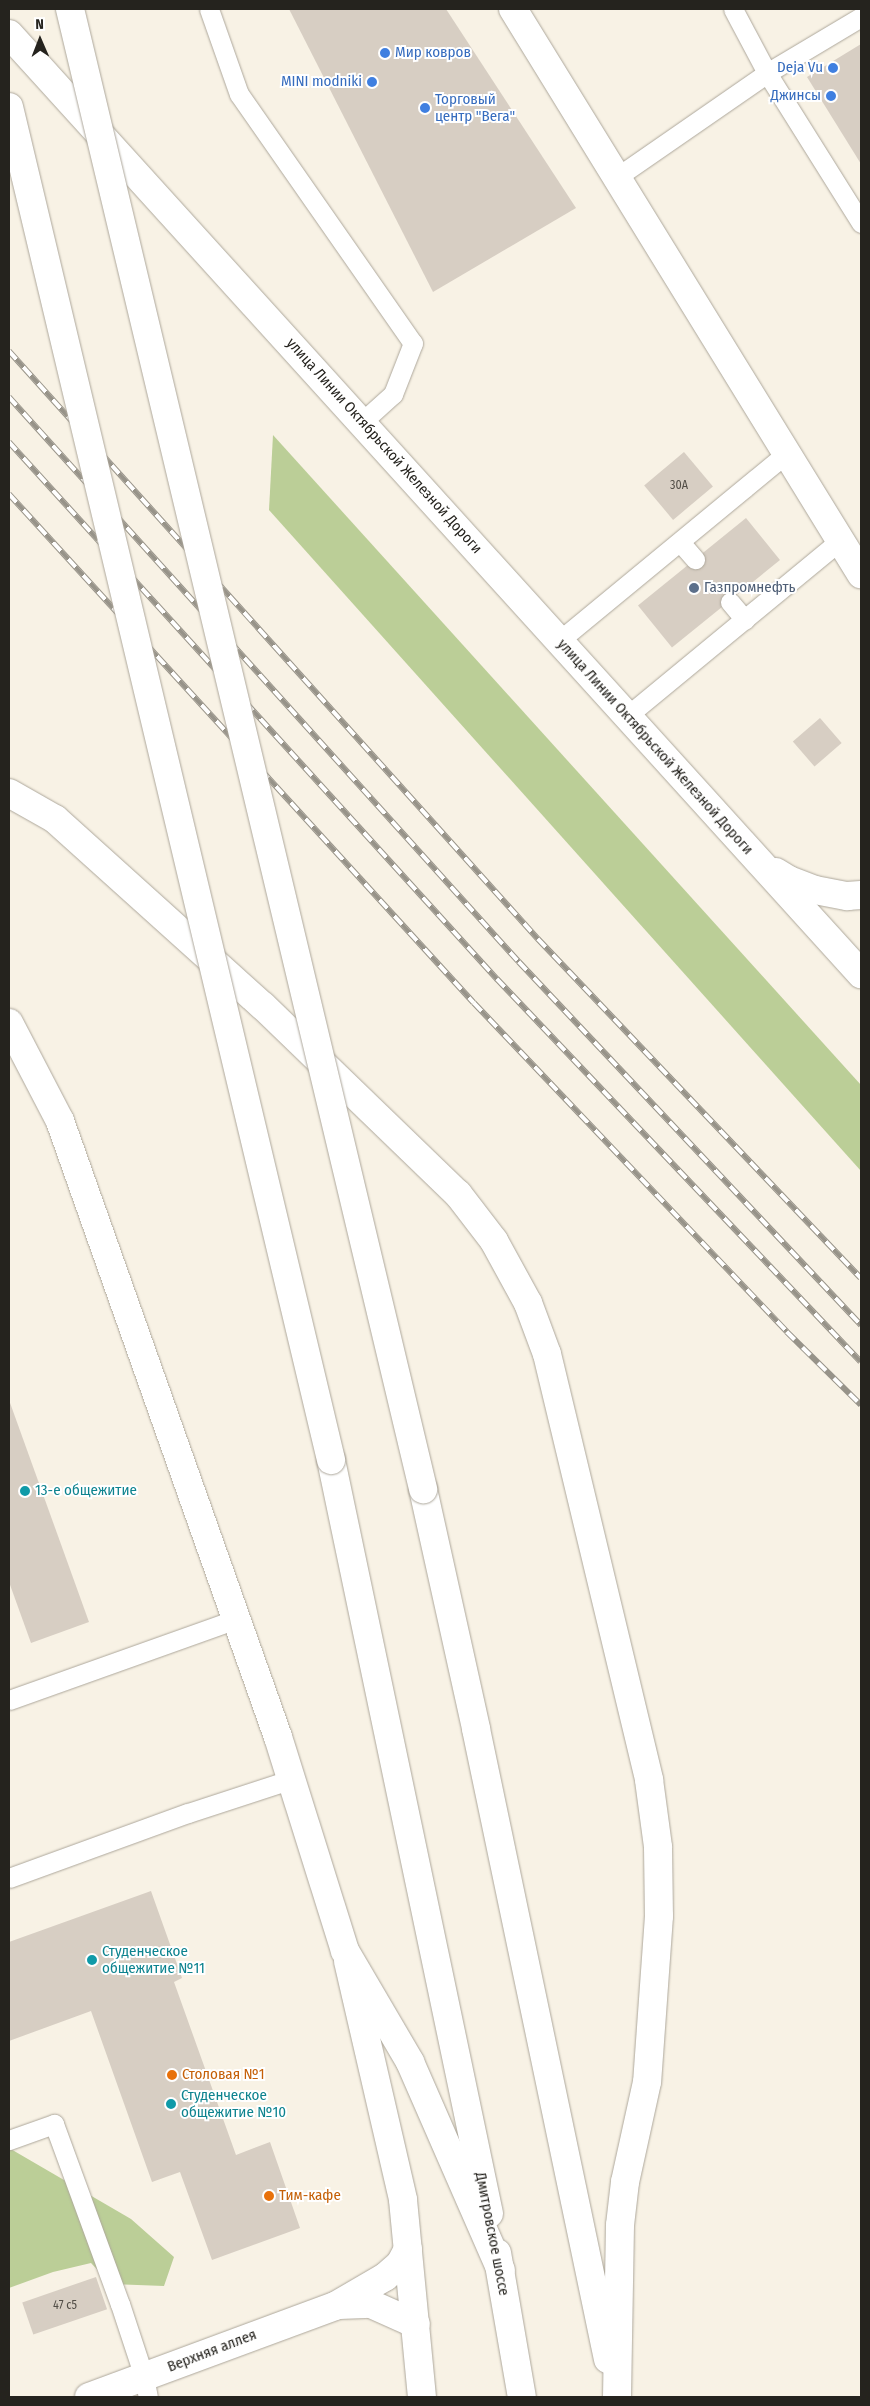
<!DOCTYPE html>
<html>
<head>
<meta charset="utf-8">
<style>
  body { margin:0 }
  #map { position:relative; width:870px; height:2406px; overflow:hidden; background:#f8f2e5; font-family:"Fira Sans Condensed",sans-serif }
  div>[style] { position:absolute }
  .green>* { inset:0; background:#bbce97 }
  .building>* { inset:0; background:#d7cec3; transform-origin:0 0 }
  .roads { filter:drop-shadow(0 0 1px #ada79b) drop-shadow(0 0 1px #ada79b) }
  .service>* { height:19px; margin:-9.5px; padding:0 9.5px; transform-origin:9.5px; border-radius:9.5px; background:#fff }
  .minor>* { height:28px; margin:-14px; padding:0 14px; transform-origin:14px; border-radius:14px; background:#fff }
  .tertiary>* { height:28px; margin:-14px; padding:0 14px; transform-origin:14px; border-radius:14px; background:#fff }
  .primary>* { height:28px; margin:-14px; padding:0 14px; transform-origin:14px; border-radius:14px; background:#fff }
  .rail>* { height:5.5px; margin-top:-2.75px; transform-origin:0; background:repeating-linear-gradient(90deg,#fff 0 11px,#979389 0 22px); box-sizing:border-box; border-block:1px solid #979389 }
  .bridges { filter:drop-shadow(0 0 1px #ada79b) drop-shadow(0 0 1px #ada79b) }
  .primary-bridge>* { height:28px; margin:-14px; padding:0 14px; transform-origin:14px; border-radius:14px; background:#fff }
  .dots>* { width:14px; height:14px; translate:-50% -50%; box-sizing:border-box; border:2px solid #fff; border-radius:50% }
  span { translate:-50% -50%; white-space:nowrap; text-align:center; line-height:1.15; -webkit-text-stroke:4px #fff; paint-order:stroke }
  .number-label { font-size:12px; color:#524e47 }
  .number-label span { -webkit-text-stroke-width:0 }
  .shop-label { font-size:15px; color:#366cbe }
  .left { translate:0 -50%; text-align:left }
  .right { translate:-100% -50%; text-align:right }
  .street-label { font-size:15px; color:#25231e }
  .service-label { font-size:15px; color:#4e5e75 }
  .culture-label { font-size:15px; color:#0d838f }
  .food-label { font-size:15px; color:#c56008 }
  .frame { position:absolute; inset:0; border:10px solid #25231e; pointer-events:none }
  .north { position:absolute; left:15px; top:15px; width:50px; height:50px; -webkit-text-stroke:4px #fff; paint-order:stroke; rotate:359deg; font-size:14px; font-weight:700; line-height:20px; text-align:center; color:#25231e }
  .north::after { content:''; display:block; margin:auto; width:18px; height:22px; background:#25231e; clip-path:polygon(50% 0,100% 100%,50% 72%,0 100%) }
</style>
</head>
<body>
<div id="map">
  <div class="green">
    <div style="clip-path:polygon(273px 435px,861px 1085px,861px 1171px,269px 510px)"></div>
    <div style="clip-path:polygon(9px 2148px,131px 2219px,174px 2257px,164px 2286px,111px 2284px,91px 2263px,53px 2272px,9px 2288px)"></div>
  </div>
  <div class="building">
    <div style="clip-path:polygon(289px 9px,446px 9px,576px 208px,433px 292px)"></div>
    <div style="clip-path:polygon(861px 44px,861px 164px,807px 77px)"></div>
    <div style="left:684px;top:452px;width:45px;height:52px;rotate:50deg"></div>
    <div style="left:746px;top:518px;width:54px;height:139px;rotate:51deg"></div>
    <div style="left:820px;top:718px;width:33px;height:36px;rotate:49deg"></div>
    <div style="clip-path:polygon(9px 1400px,89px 1622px,31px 1643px,9px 1582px)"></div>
    <div style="clip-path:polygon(151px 1891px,182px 1978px,174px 1982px,236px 2155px,270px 2142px,300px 2228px,212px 2260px,180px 2172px,152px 2182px,91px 2011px,9px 2041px,9px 1942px)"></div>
    <div style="left:96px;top:2277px;width:34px;height:78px;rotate:71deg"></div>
  </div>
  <div class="roads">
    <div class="service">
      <div style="left:209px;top:9px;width:90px;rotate:70.6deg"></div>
      <div style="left:239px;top:94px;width:304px;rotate:55.1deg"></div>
      <div style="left:413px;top:343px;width:55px;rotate:111.4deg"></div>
      <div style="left:393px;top:394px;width:42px;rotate:137.9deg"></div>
      <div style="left:733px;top:9px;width:72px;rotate:62deg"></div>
      <div style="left:767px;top:73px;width:177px;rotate:57.9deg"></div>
      <div style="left:617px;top:177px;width:183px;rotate:-34.7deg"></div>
      <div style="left:767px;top:73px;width:109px;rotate:-30.8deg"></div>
      <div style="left:680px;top:542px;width:23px;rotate:49deg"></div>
      <div style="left:730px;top:602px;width:23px;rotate:50deg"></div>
      <div style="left:560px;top:640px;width:294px;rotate:-39.5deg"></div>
      <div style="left:627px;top:716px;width:275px;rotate:-39.5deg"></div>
      <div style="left:9px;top:1700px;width:242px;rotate:-19.6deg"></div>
      <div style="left:9px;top:1878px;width:190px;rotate:-20deg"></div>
      <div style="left:188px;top:1813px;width:109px;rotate:-18.1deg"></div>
      <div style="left:9px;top:2140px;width:48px;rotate:-19.6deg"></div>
      <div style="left:54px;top:2124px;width:192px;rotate:69.9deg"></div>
      <div style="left:120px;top:2304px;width:77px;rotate:71.8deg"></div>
      <div style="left:144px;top:2377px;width:20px;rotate:79deg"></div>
    </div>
    <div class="minor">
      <div style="left:348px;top:1961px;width:245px;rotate:77deg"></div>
      <div style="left:403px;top:2200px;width:198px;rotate:84.5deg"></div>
      <div style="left:339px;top:2305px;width:32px;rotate:-2deg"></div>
      <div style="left:371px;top:2304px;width:49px;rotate:24deg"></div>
      <div style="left:89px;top:2397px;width:262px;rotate:-20.3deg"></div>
      <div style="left:335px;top:2306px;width:58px;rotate:-30.1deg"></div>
      <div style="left:385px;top:2277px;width:20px;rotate:-41deg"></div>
      <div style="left:400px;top:2264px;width:17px;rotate:-62deg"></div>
    </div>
    <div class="tertiary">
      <div style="left:513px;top:9px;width:664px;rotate:58.37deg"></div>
      <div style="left:9px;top:34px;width:1269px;rotate:47.81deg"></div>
      <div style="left:776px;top:872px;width:15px;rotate:32deg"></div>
      <div style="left:789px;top:880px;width:28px;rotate:21deg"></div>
      <div style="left:815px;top:890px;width:33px;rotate:11deg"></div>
      <div style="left:847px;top:896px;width:14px;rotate:-4deg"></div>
    </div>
    <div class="primary">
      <div style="left:9px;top:793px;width:53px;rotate:29.5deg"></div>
      <div style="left:55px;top:819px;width:280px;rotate:42deg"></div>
      <div style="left:263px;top:1006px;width:271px;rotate:44deg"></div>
      <div style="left:458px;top:1194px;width:59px;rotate:52.5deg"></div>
      <div style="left:494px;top:1241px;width:71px;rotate:61.3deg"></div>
      <div style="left:528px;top:1303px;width:54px;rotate:69.6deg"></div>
      <div style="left:547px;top:1354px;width:438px;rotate:76.5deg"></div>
      <div style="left:649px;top:1780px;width:68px;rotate:82.3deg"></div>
      <div style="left:658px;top:1847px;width:69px;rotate:89.2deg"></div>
      <div style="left:659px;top:1916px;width:166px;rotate:94.1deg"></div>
      <div style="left:647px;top:2082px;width:102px;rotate:102.4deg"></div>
      <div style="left:625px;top:2182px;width:43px;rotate:96.6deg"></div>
      <div style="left:620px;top:2225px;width:172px;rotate:91deg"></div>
      <div style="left:9px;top:1023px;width:110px;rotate:62.5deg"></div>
      <div style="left:60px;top:1121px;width:653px;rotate:70.51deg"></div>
      <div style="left:278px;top:1737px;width:224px;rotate:72.6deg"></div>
      <div style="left:345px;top:1951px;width:129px;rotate:59.6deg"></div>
      <div style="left:410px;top:2062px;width:227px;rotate:66.4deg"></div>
      <div style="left:331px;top:1460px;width:770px;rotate:78.16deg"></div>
      <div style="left:423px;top:1489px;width:246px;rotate:77.5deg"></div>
      <div style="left:476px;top:1729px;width:644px;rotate:78.17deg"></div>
      <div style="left:497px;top:2253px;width:146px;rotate:80.2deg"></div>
    </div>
  </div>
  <div class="rail">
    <div style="left:9px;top:351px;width:791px;rotate:48.02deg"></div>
    <div style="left:538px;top:939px;width:468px;rotate:46.4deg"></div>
    <div style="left:9px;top:397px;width:761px;rotate:47.93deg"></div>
    <div style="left:519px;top:962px;width:499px;rotate:46.7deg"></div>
    <div style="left:9px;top:442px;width:726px;rotate:47.74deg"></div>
    <div style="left:497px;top:979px;width:528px;rotate:46.46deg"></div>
    <div style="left:9px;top:494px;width:689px;rotate:47.59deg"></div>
    <div style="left:474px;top:1003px;width:454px;rotate:46.4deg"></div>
    <div style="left:787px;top:1332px;width:104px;rotate:44.6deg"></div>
  </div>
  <div class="bridges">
    <div class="primary-bridge">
      <div style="left:70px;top:9px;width:1522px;rotate:76.58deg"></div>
      <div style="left:9px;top:107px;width:1391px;rotate:76.61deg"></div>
    </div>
  </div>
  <div class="dots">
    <div style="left:385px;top:53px;background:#3f7fe0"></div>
    <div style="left:833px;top:68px;background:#3f7fe0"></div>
    <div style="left:372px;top:82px;background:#3f7fe0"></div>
    <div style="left:831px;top:96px;background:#3f7fe0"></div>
    <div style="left:425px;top:108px;background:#3f7fe0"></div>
    <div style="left:694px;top:588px;background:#5c6f8a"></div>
    <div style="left:25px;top:1491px;background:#0f9aa8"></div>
    <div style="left:92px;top:1960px;background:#0f9aa8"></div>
    <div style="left:172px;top:2075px;background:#e8710a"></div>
    <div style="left:171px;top:2104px;background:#0f9aa8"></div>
    <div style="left:269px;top:2196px;background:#e8710a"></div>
  </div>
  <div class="number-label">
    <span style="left:679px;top:486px">30А</span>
    <span style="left:65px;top:2306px">47 с5</span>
  </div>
  <div class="shop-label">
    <span class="left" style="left:395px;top:53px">Мир ковров</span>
    <span class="right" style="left:823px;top:68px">Deja Vu</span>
    <span class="right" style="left:362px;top:82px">MINI modniki</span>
    <span class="right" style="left:821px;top:96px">Джинсы</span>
    <span class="left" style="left:435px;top:108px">Торговый<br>центр "Вега"</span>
  </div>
  <div class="street-label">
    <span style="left:384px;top:446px;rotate:48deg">улица Линии Октябрьской Железной Дороги</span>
    <span style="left:655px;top:747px;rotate:48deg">улица Линии Октябрьской Железной Дороги</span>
    <span style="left:492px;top:2234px;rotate:79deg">Дмитровское шоссе</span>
    <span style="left:212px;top:2351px;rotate:-21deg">Верхняя аллея</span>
  </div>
  <div class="service-label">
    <span class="left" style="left:704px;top:588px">Газпромнефть</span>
  </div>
  <div class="culture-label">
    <span class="left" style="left:35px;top:1491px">13-е общежитие</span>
    <span class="left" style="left:102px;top:1960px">Студенческое<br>общежитие №11</span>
    <span class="left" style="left:181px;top:2104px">Студенческое<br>общежитие №10</span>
  </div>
  <div class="food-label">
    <span class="left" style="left:182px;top:2075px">Столовая №1</span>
    <span class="left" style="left:279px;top:2196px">Тим-кафе</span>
  </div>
  <div class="frame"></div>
  <div class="north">N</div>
</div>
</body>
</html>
